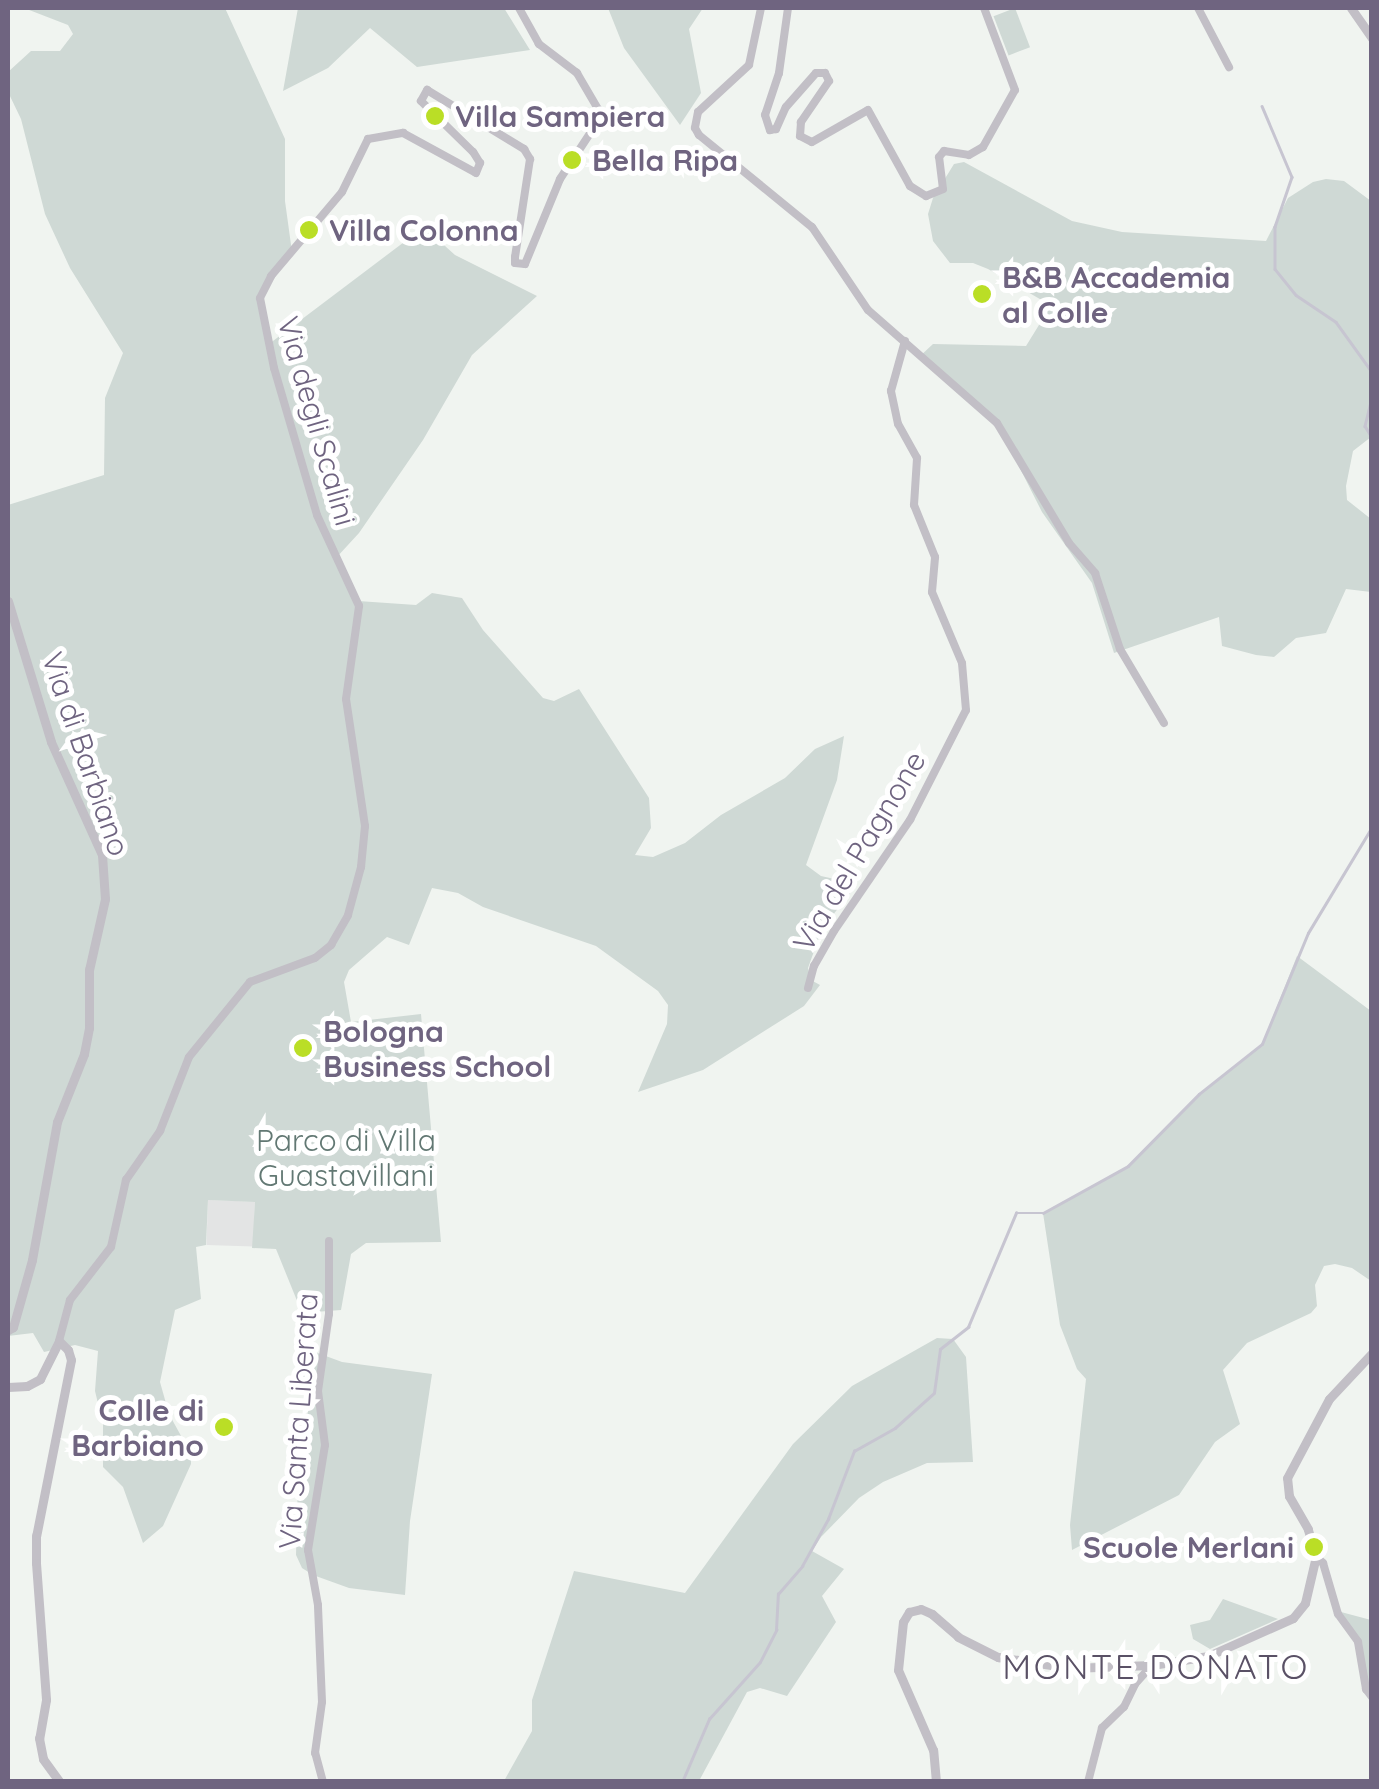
<!DOCTYPE html>
<html>
<head>
<meta charset="utf-8">
<style>
  body { margin:0 }
  #map { position:relative; width:1379px; height:1789px; overflow:hidden; background:#f0f4f0; font-family:Quicksand,sans-serif }
  div>[style] { position:absolute }
  .built>* { inset:0; background:#e3e4e4; transform-origin:0 0 }
  .green>* { inset:0; background:#cfd9d5; transform-origin:0 0 }
  .stream>* { height:2.5px; margin:-1.25px; padding:0 1.25px; transform-origin:1.25px; border-radius:1.25px; background:#c7c5d1 }
  .minor>* { height:8px; margin:-4px; padding:0 4px; transform-origin:4px; border-radius:4px; background:#c2bfc6 }
  .tertiary>* { height:9px; margin:-4.5px; padding:0 4.5px; transform-origin:4.5px; border-radius:4.5px; background:#c2bfc6 }
  .dots>* { width:28px; height:28px; translate:-50% -50%; box-sizing:border-box; border:5px solid #fff; border-radius:50% }
  span { translate:-50% -50%; white-space:nowrap; text-align:center; line-height:1.15; -webkit-text-stroke:10px #fff; paint-order:stroke }
  .poi-label { font-size:30px; color:#6f6480; font-weight:700 }
  .left { translate:0 -50%; text-align:left }
  .right { translate:-100% -50%; text-align:right }
  .street-label { font-size:30px; color:#6f6480 }
  .park-label { font-size:30px; color:#627873 }
  .quarter-label { font-size:35px; color:#5a5166; letter-spacing:2.5px }
  .frame { position:absolute; inset:0; border:10px solid #6f6480; pointer-events:none }
</style>
</head>
<body>
<div id="map">
  <div class="built">
    <div style="left:208px;top:1200px;width:47px;height:45px;rotate:2deg"></div>
  </div>
  <div class="green">
    <div style="clip-path:polygon(24px 8px,225px 8px,285px 139px,285px 201px,292px 252px,262px 287px,269px 344px,424px 227px,455px 255px,537px 296px,472px 355px,423px 440px,359px 533px,336px 558px,358px 601px,416px 605px,432px 593px,462px 598px,483px 630px,543px 698px,554px 701px,579px 689px,649px 798px,651px 828px,635px 855px,653px 857px,685px 843px,721px 815px,785px 778px,815px 749px,844px 736px,837px 780px,806px 865px,821px 876px,857px 884px,822px 929px,808px 968px,811px 980px,820px 985px,804px 1006px,703px 1070px,638px 1092px,667px 1024px,668px 1005px,658px 991px,596px 946px,483px 907px,458px 893px,432px 888px,409px 945px,387px 937px,349px 970px,344px 982px,351px 1022px,421px 1014px,441px 1242px,366px 1243px,351px 1254px,341px 1310px,302px 1313px,276px 1249px,252px 1248px,255px 1202px,208px 1200px,206px 1245px,196px 1247px,201px 1299px,175px 1310px,160px 1382px,169px 1414px,191px 1454px,191px 1464px,163px 1526px,143px 1543px,123px 1487px,103px 1467px,103px 1424px,95px 1391px,98px 1351px,75px 1345px,44px 1352px,33px 1333px,8px 1336px,8px 505px,104px 475px,105px 398px,123px 353px,70px 268px,45px 214px,21px 119px,8px 92px,8px 72px,31px 51px,60px 51px,73px 34px,68px 25px)"></div>
    <div style="clip-path:polygon(298px 8px,504px 8px,530px 50px,417px 67px,370px 28px,328px 68px,283px 91px)"></div>
    <div style="clip-path:polygon(608px 8px,703px 8px,689px 29px,701px 93px,680px 125px,624px 48px)"></div>
    <div style="left:1015px;top:8px;width:42px;height:23px;rotate:69deg"></div>
    <div style="clip-path:polygon(964px 162px,1072px 221px,1122px 232px,1266px 241px,1288px 198px,1313px 182px,1326px 179px,1344px 181px,1371px 201px,1371px 437px,1353px 451px,1346px 486px,1347px 500px,1371px 519px,1371px 592px,1346px 589px,1326px 633px,1296px 638px,1274px 657px,1256px 655px,1222px 646px,1219px 617px,1114px 653px,1092px 583px,1042px 512px,997px 423px,918px 358px,933px 344px,1026px 346px,1047px 312px,1045px 302px,988px 269px,973px 263px,950px 263px,933px 241px,928px 214px,933px 198px,954px 164px)"></div>
    <div style="clip-path:polygon(1297px 956px,1371px 1011px,1371px 1281px,1352px 1268px,1335px 1264px,1324px 1266px,1315px 1285px,1317px 1306px,1311px 1313px,1247px 1343px,1223px 1370px,1240px 1424px,1215px 1442px,1179px 1495px,1072px 1550px,1070px 1525px,1086px 1379px,1077px 1369px,1060px 1325px,1043px 1213px,1128px 1166px,1199px 1094px,1262px 1044px)"></div>
    <div style="clip-path:polygon(937px 1338px,953px 1339px,966px 1357px,973px 1462px,927px 1463px,883px 1482px,859px 1498px,821px 1537px,812px 1551px,844px 1569px,822px 1596px,836px 1622px,787px 1696px,760px 1688px,747px 1692px,699px 1781px,504px 1781px,532px 1731px,532px 1700px,574px 1571px,685px 1593px,793px 1444px,852px 1386px)"></div>
    <div style="clip-path:polygon(315px 1352px,342px 1362px,432px 1374px,410px 1521px,405px 1595px,349px 1588px,313px 1575px,302px 1568px,296px 1555px,298px 1479px,308px 1411px,299px 1360px)"></div>
    <div style="clip-path:polygon(1223px 1599px,1278px 1619px,1210px 1649px,1193px 1639px,1190px 1625px,1210px 1620px)"></div>
    <div style="clip-path:polygon(1341px 1612px,1371px 1620px,1371px 1697px,1361px 1654px,1338px 1614px)"></div>
  </div>
  <div class="stream">
    <div style="left:1262px;top:106px;width:77px;rotate:67.1deg"></div>
    <div style="left:1292px;top:177px;width:53px;rotate:108.8deg"></div>
    <div style="left:1275px;top:227px;width:42px;rotate:90deg"></div>
    <div style="left:1275px;top:269px;width:33px;rotate:51deg"></div>
    <div style="left:1296px;top:295px;width:48px;rotate:34deg"></div>
    <div style="left:1336px;top:322px;width:62px;rotate:54.2deg"></div>
    <div style="left:1372px;top:398px;width:29px;rotate:104deg"></div>
    <div style="left:1365px;top:426px;width:13px;rotate:58deg"></div>
    <div style="left:682px;top:1782px;width:69px;rotate:-66.8deg"></div>
    <div style="left:709px;top:1719px;width:76px;rotate:-48.2deg"></div>
    <div style="left:760px;top:1662px;width:36px;rotate:-63deg"></div>
    <div style="left:776px;top:1630px;width:36px;rotate:-87deg"></div>
    <div style="left:778px;top:1594px;width:37px;rotate:-49deg"></div>
    <div style="left:802px;top:1566px;width:54px;rotate:-61deg"></div>
    <div style="left:828px;top:1519px;width:73px;rotate:-69.1deg"></div>
    <div style="left:854px;top:1451px;width:47px;rotate:-29.3deg"></div>
    <div style="left:895px;top:1428px;width:52px;rotate:-41.9deg"></div>
    <div style="left:934px;top:1393px;width:44px;rotate:-82.2deg"></div>
    <div style="left:940px;top:1349px;width:36px;rotate:-38deg"></div>
    <div style="left:968px;top:1327px;width:124px;rotate:-67.2deg"></div>
    <div style="left:1016px;top:1213px;width:27px"></div>
    <div style="left:1043px;top:1213px;width:97px;rotate:-28.9deg"></div>
    <div style="left:1128px;top:1166px;width:101px;rotate:-45.4deg"></div>
    <div style="left:1199px;top:1094px;width:80px;rotate:-38.4deg"></div>
    <div style="left:1262px;top:1044px;width:120px;rotate:-67.5deg"></div>
    <div style="left:1308px;top:933px;width:124px;rotate:-58.9deg"></div>
  </div>
  <div class="minor">
    <div style="left:761px;top:8px;width:58px;rotate:101.9deg"></div>
    <div style="left:749px;top:65px;width:69px;rotate:137.3deg"></div>
    <div style="left:698px;top:112px;width:16px;rotate:101deg"></div>
    <div style="left:695px;top:128px;width:8px;rotate:60deg"></div>
    <div style="left:699px;top:135px;width:146px;rotate:39.2deg"></div>
    <div style="left:812px;top:227px;width:100px;rotate:56deg"></div>
    <div style="left:868px;top:310px;width:171px;rotate:41.2deg"></div>
    <div style="left:997px;top:423px;width:140px;rotate:59deg"></div>
    <div style="left:1069px;top:543px;width:40px;rotate:49deg"></div>
    <div style="left:1095px;top:573px;width:80px;rotate:71.8deg"></div>
    <div style="left:1120px;top:649px;width:86px;rotate:59.3deg"></div>
    <div style="left:788px;top:8px;width:66px;rotate:97.9deg"></div>
    <div style="left:779px;top:73px;width:44px;rotate:108.4deg"></div>
    <div style="left:765px;top:115px;width:16px;rotate:72deg"></div>
    <div style="left:770px;top:130px;width:6px;rotate:-9deg"></div>
    <div style="left:776px;top:129px;width:24px;rotate:-66deg"></div>
    <div style="left:786px;top:107px;width:45px;rotate:-48.6deg"></div>
    <div style="left:816px;top:73px;width:9px"></div>
    <div style="left:825px;top:73px;width:9px;rotate:63deg"></div>
    <div style="left:829px;top:81px;width:50px;rotate:124.3deg"></div>
    <div style="left:801px;top:122px;width:14px;rotate:94deg"></div>
    <div style="left:800px;top:136px;width:13px;rotate:27deg"></div>
    <div style="left:812px;top:142px;width:64px;rotate:-29.7deg"></div>
    <div style="left:868px;top:110px;width:87px;rotate:61.1deg"></div>
    <div style="left:910px;top:186px;width:19px;rotate:32deg"></div>
    <div style="left:926px;top:196px;width:18px;rotate:-22deg"></div>
    <div style="left:943px;top:189px;width:32px;rotate:-97deg"></div>
    <div style="left:939px;top:157px;width:8px;rotate:-50deg"></div>
    <div style="left:944px;top:151px;width:25px;rotate:9deg"></div>
    <div style="left:969px;top:155px;width:16px;rotate:-30deg"></div>
    <div style="left:983px;top:147px;width:65px;rotate:-60.7deg"></div>
    <div style="left:1015px;top:90px;width:88px;rotate:-110.7deg"></div>
    <div style="left:1198px;top:8px;width:67px;rotate:62.3deg"></div>
    <div style="left:808px;top:988px;width:23px;rotate:-75deg"></div>
    <div style="left:814px;top:966px;width:40px;rotate:-60.3deg"></div>
    <div style="left:834px;top:931px;width:135px;rotate:-55.6deg"></div>
    <div style="left:910px;top:820px;width:123px;rotate:-63deg"></div>
    <div style="left:966px;top:710px;width:47px;rotate:-94.9deg"></div>
    <div style="left:962px;top:663px;width:77px;rotate:-112.9deg"></div>
    <div style="left:932px;top:592px;width:35px;rotate:-85deg"></div>
    <div style="left:935px;top:557px;width:56px;rotate:-112deg"></div>
    <div style="left:914px;top:505px;width:47px;rotate:-86.3deg"></div>
    <div style="left:917px;top:458px;width:39px;rotate:-119deg"></div>
    <div style="left:898px;top:424px;width:34px;rotate:-102deg"></div>
    <div style="left:891px;top:391px;width:52px;rotate:-74.4deg"></div>
    <div style="left:59px;top:1341px;width:42px;rotate:-75deg"></div>
    <div style="left:70px;top:1300px;width:67px;rotate:-52.3deg"></div>
    <div style="left:111px;top:1247px;width:69px;rotate:-77.4deg"></div>
    <div style="left:126px;top:1180px;width:60px;rotate:-55.2deg"></div>
    <div style="left:160px;top:1131px;width:79px;rotate:-68.6deg"></div>
    <div style="left:189px;top:1057px;width:97px;rotate:-50.9deg"></div>
    <div style="left:250px;top:982px;width:69px;rotate:-20.3deg"></div>
    <div style="left:315px;top:958px;width:21px;rotate:-39deg"></div>
    <div style="left:331px;top:945px;width:34px;rotate:-60deg"></div>
    <div style="left:348px;top:915px;width:50px;rotate:-74.8deg"></div>
    <div style="left:361px;top:867px;width:41px;rotate:-84.4deg"></div>
    <div style="left:365px;top:826px;width:128px;rotate:-98.5deg"></div>
    <div style="left:346px;top:699px;width:94px;rotate:-82deg"></div>
    <div style="left:359px;top:606px;width:100px;rotate:-114.8deg"></div>
    <div style="left:317px;top:515px;width:153px;rotate:-106.3deg"></div>
    <div style="left:274px;top:368px;width:71px;rotate:-101.3deg"></div>
    <div style="left:260px;top:298px;width:25px;rotate:-63deg"></div>
    <div style="left:271px;top:276px;width:110px;rotate:-49.8deg"></div>
    <div style="left:342px;top:192px;width:59px;rotate:-63.9deg"></div>
    <div style="left:368px;top:139px;width:36px;rotate:-10deg"></div>
    <div style="left:403px;top:133px;width:83px;rotate:28.7deg"></div>
    <div style="left:476px;top:173px;width:11px;rotate:-68deg"></div>
    <div style="left:480px;top:163px;width:13px;rotate:-122deg"></div>
    <div style="left:473px;top:152px;width:73px;rotate:-135.6deg"></div>
    <div style="left:421px;top:101px;width:13px;rotate:-61deg"></div>
    <div style="left:427px;top:90px;width:114px;rotate:31.3deg"></div>
    <div style="left:524px;top:149px;width:12px;rotate:59deg"></div>
    <div style="left:530px;top:159px;width:99px;rotate:98.7deg"></div>
    <div style="left:515px;top:257px;width:6px;rotate:90deg"></div>
    <div style="left:515px;top:263px;width:10px;rotate:6deg"></div>
    <div style="left:525px;top:264px;width:92px;rotate:-67.6deg"></div>
    <div style="left:560px;top:179px;width:64px;rotate:-56.6deg"></div>
    <div style="left:595px;top:126px;width:17px;rotate:-80deg"></div>
    <div style="left:598px;top:109px;width:42px;rotate:-120.3deg"></div>
    <div style="left:577px;top:73px;width:48px;rotate:-142.7deg"></div>
    <div style="left:539px;top:44px;width:41px;rotate:-119.1deg"></div>
    <div style="left:1316px;top:1556px;width:10px;rotate:45deg"></div>
    <div style="left:1323px;top:1563px;width:53px;rotate:73.6deg"></div>
    <div style="left:1338px;top:1614px;width:34px;rotate:54deg"></div>
    <div style="left:1358px;top:1642px;width:48px;rotate:80.3deg"></div>
    <div style="left:1366px;top:1689px;width:10px;rotate:53deg"></div>
    <div style="left:323px;top:1782px;width:30px;rotate:-105deg"></div>
    <div style="left:315px;top:1753px;width:51px;rotate:-82.2deg"></div>
    <div style="left:322px;top:1702px;width:97px;rotate:-92.4deg"></div>
    <div style="left:318px;top:1605px;width:56px;rotate:-100.3deg"></div>
    <div style="left:308px;top:1550px;width:106px;rotate:-80.8deg"></div>
    <div style="left:325px;top:1445px;width:54px;rotate:-97.4deg"></div>
    <div style="left:318px;top:1391px;width:78px;rotate:-81.9deg"></div>
    <div style="left:329px;top:1314px;width:73px;rotate:-90deg"></div>
    <div style="left:1088px;top:1782px;width:56px;rotate:-75.5deg"></div>
    <div style="left:1102px;top:1728px;width:30px;rotate:-44deg"></div>
    <div style="left:1124px;top:1707px;width:25px;rotate:-64deg"></div>
    <div style="left:1135px;top:1684px;width:25px;rotate:-48deg"></div>
  </div>
  <div class="tertiary">
    <div style="left:1351px;top:8px;width:37px;rotate:55deg"></div>
    <div style="left:8px;top:601px;width:147px;rotate:73deg"></div>
    <div style="left:51px;top:742px;width:124px;rotate:65.7deg"></div>
    <div style="left:102px;top:855px;width:44px;rotate:86.1deg"></div>
    <div style="left:105px;top:899px;width:73px;rotate:102.7deg"></div>
    <div style="left:89px;top:970px;width:58px;rotate:90deg"></div>
    <div style="left:89px;top:1028px;width:26px;rotate:101deg"></div>
    <div style="left:84px;top:1054px;width:73px;rotate:111.7deg"></div>
    <div style="left:57px;top:1122px;width:140px;rotate:100.3deg"></div>
    <div style="left:32px;top:1260px;width:70px;rotate:105.8deg"></div>
    <div style="left:13px;top:1327px;width:6px;rotate:149deg"></div>
    <div style="left:8px;top:1387px;width:19px;rotate:-3deg"></div>
    <div style="left:27px;top:1386px;width:15px;rotate:-28deg"></div>
    <div style="left:40px;top:1379px;width:42px;rotate:-63.4deg"></div>
    <div style="left:59px;top:1341px;width:13px;rotate:45deg"></div>
    <div style="left:68px;top:1350px;width:10px;rotate:73deg"></div>
    <div style="left:71px;top:1360px;width:179px;rotate:101.2deg"></div>
    <div style="left:36px;top:1536px;width:27px;rotate:90deg"></div>
    <div style="left:36px;top:1563px;width:137px;rotate:85.8deg"></div>
    <div style="left:46px;top:1700px;width:39px;rotate:100deg"></div>
    <div style="left:39px;top:1738px;width:21px;rotate:79deg"></div>
    <div style="left:43px;top:1759px;width:29px;rotate:54deg"></div>
    <div style="left:936px;top:1782px;width:32px;rotate:-95deg"></div>
    <div style="left:933px;top:1750px;width:87px;rotate:-113.6deg"></div>
    <div style="left:898px;top:1670px;width:48px;rotate:-84.1deg"></div>
    <div style="left:903px;top:1622px;width:12px;rotate:-59deg"></div>
    <div style="left:909px;top:1612px;width:12px;rotate:-14deg"></div>
    <div style="left:921px;top:1609px;width:12px;rotate:24deg"></div>
    <div style="left:932px;top:1614px;width:35px;rotate:41deg"></div>
    <div style="left:958px;top:1637px;width:45px;rotate:26.6deg"></div>
    <div style="left:998px;top:1657px;width:74px;rotate:8.6deg"></div>
    <div style="left:1071px;top:1668px;width:81px;rotate:-2.1deg"></div>
    <div style="left:1152px;top:1665px;width:57px;rotate:-9.1deg"></div>
    <div style="left:1208px;top:1656px;width:93px;rotate:-24.1deg"></div>
    <div style="left:1293px;top:1618px;width:19px;rotate:-51deg"></div>
    <div style="left:1305px;top:1603px;width:48px;rotate:-76.8deg"></div>
    <div style="left:1316px;top:1556px;width:28px;rotate:-107deg"></div>
    <div style="left:1308px;top:1529px;width:38px;rotate:-120deg"></div>
    <div style="left:1289px;top:1496px;width:18px;rotate:-96deg"></div>
    <div style="left:1287px;top:1478px;width:89px;rotate:-62deg"></div>
    <div style="left:1329px;top:1399px;width:63px;rotate:-46.9deg"></div>
  </div>
  <div class="dots">
    <div style="left:435px;top:116px;background:#bade26"></div>
    <div style="left:572px;top:160px;background:#bade26"></div>
    <div style="left:309px;top:230px;background:#bade26"></div>
    <div style="left:982px;top:294px;background:#bade26"></div>
    <div style="left:303px;top:1048px;background:#bade26"></div>
    <div style="left:224px;top:1427px;background:#bade26"></div>
    <div style="left:1314px;top:1547px;background:#bade26"></div>
  </div>
  <div class="poi-label">
    <span class="left" style="left:455px;top:116px">Villa Sampiera</span>
    <span class="left" style="left:592px;top:160px">Bella Ripa</span>
    <span class="left" style="left:329px;top:230px">Villa Colonna</span>
    <span class="left" style="left:1002px;top:294px">B&amp;B Accademia<br>al Colle</span>
    <span class="left" style="left:323px;top:1048px">Bologna<br>Business School</span>
    <span class="right" style="left:204px;top:1427px">Colle di<br>Barbiano</span>
    <span class="right" style="left:1294px;top:1547px">Scuole Merlani</span>
  </div>
  <div class="street-label">
    <span style="left:317px;top:421px;rotate:74deg">Via degli Scalini</span>
    <span style="left:86px;top:754px;rotate:71deg">Via di Barbiano</span>
    <span style="left:859px;top:851px;rotate:-59deg">Via del Pagnone</span>
    <span style="left:298px;top:1421px;rotate:-86deg">Via Santa Liberata</span>
  </div>
  <div class="park-label">
    <span style="left:346px;top:1157px">Parco di Villa<br>Guastavillani</span>
  </div>
  <div class="quarter-label">
    <span style="left:1156px;top:1666px">MONTE DONATO</span>
  </div>
  <div class="frame"></div>
</div>
</body>
</html>
